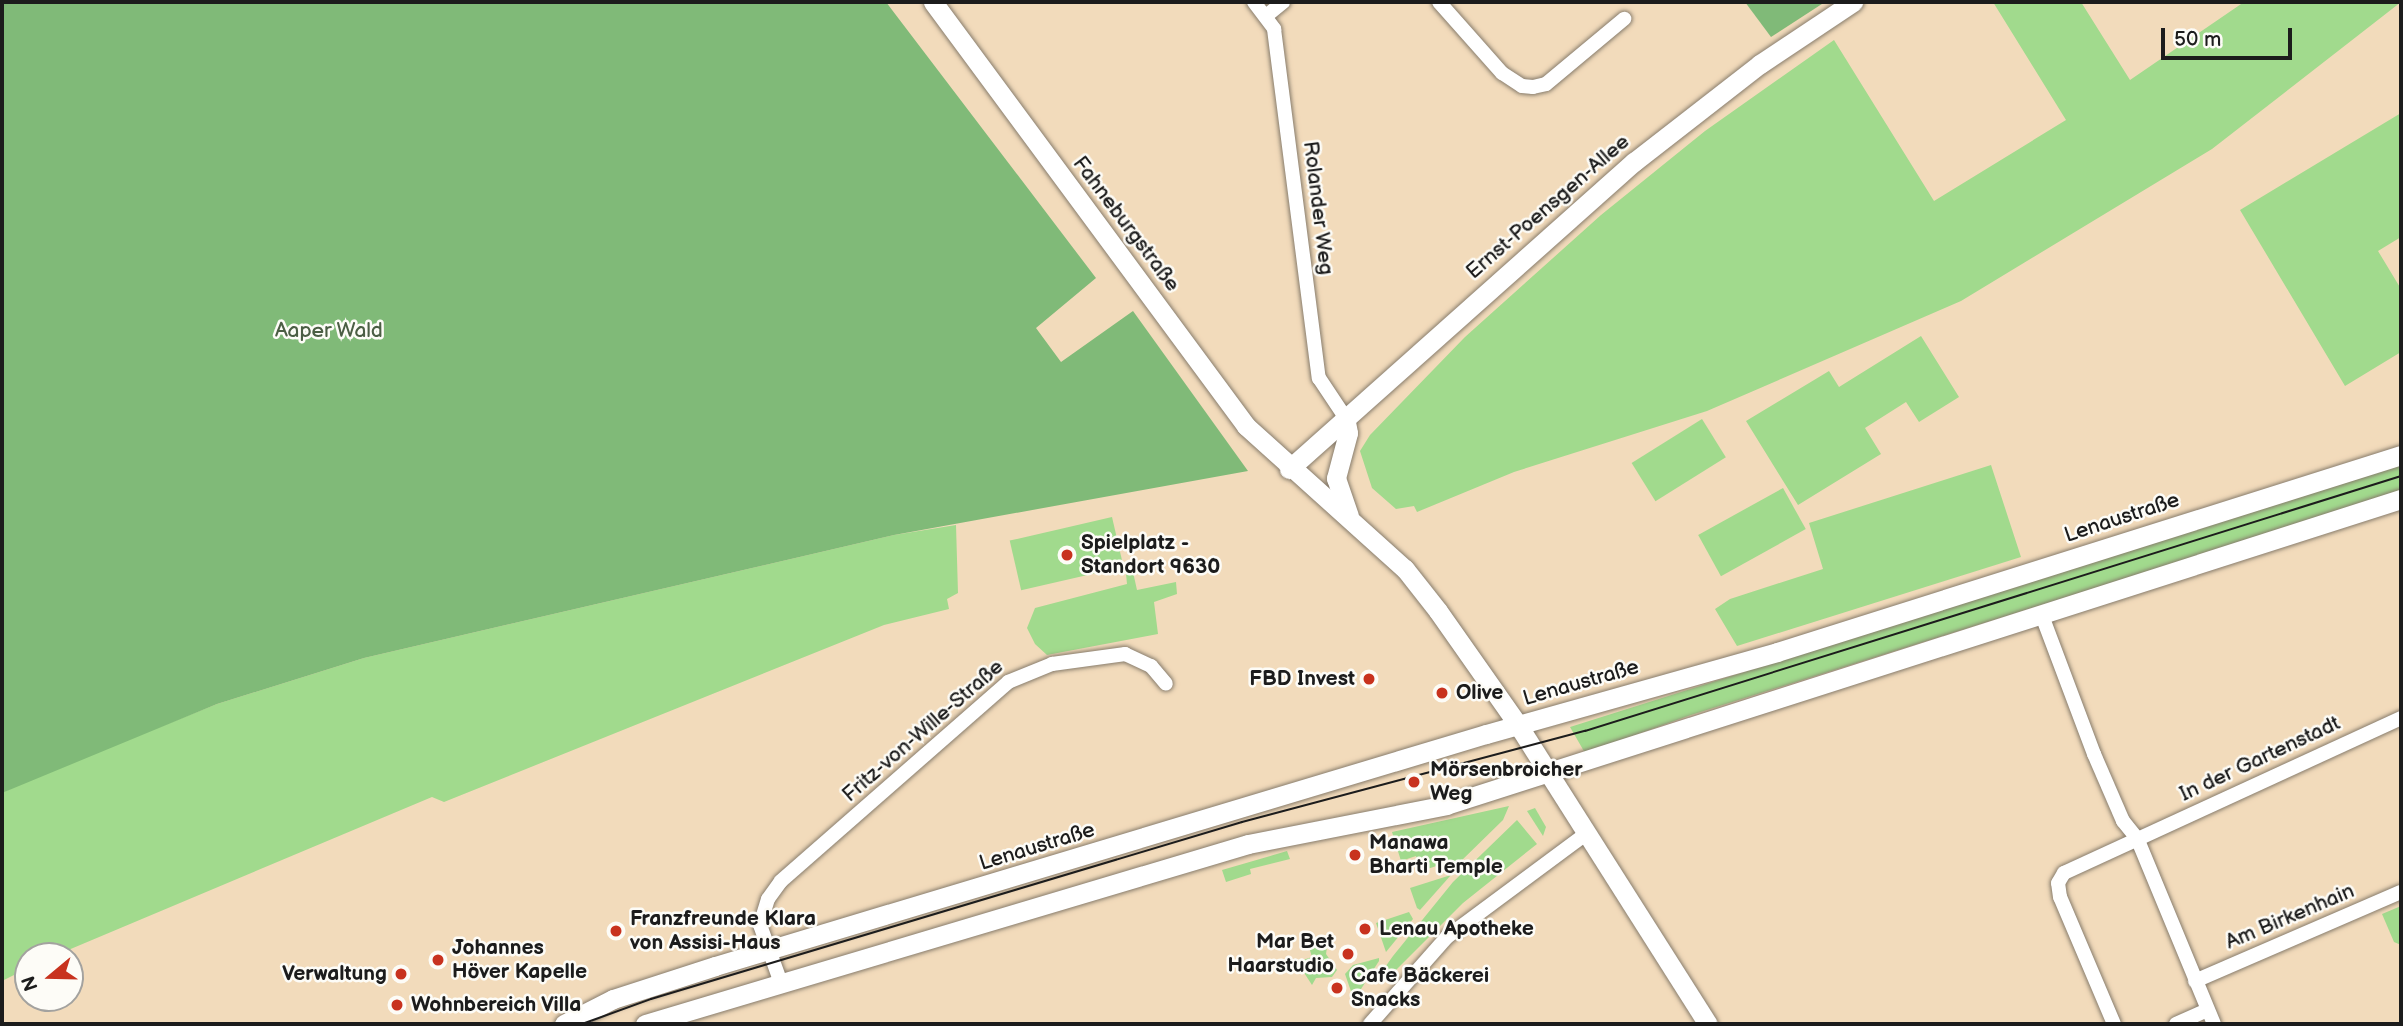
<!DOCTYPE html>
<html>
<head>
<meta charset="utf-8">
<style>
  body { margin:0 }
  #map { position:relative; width:2403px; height:1026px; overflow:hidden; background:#f2dbbb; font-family:"Balsamiq Sans",sans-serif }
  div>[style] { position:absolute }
  .green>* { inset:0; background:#a1da8d; transform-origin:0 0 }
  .forest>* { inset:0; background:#80ba78 }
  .roads { filter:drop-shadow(0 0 2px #877c6c) drop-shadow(0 0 2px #877c6c) }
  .street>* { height:14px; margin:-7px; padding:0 7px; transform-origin:7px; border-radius:7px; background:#fff }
  .secondary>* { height:19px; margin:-9.5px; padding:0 9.5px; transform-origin:9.5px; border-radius:9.5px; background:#fff }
  .tram>* { height:2px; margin:-1px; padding:0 1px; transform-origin:1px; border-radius:1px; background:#1c1c1c }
  .dots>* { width:19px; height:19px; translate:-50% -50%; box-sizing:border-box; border:4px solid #fdfcf7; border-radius:50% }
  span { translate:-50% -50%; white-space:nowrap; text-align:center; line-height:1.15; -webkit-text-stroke:5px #fdfcf7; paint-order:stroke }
  .street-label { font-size:21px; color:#1c1c1c }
  .park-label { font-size:21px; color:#4b5e44 }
  .poi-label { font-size:21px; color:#1c1c1c; font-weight:700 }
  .left { translate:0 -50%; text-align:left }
  .right { translate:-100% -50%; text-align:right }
  .frame { position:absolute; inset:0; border:4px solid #1c1c1c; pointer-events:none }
  .north { position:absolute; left:14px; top:942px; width:70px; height:70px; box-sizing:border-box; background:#fdfcf7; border:2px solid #a3a29f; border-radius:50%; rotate:251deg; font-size:19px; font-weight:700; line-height:28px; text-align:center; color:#1c1c1c }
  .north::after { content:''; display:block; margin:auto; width:24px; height:32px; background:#c8321e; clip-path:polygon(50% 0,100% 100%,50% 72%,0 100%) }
  .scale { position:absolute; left:2161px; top:28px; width:131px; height:32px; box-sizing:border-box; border:4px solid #1c1c1c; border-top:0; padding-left:9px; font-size:21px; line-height:24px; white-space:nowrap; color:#1c1c1c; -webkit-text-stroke:5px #fdfcf7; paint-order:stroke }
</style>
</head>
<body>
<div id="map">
  <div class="green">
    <div style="clip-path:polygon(1993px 2px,2081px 2px,2130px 80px,2244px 2px,2401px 2px,2212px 149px,1961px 301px,1707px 411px,1514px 472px,1417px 512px,1414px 506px,1396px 509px,1372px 488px,1360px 451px,1370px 435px,1465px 337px,1601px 215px,1705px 131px,1834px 40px,1934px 201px,2066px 120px)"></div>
    <div style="clip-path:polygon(2401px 113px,2401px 237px,2378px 251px,2401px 289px,2401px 352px,2345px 386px,2240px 210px)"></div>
    <div style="clip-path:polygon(1921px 336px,1959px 397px,1919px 422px,1906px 402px,1865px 428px,1881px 454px,1798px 505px,1746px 421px,1829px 371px,1839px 387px)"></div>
    <div style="left:1702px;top:419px;width:45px;height:83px;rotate:58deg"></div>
    <div style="clip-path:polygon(1991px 465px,2021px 557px,1737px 646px,1715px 609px,1730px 599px,1823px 569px,1809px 523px)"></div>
    <div style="clip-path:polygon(2401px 465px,2401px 492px,1691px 715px,1585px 753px,1570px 727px)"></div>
    <div style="left:1783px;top:488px;width:47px;height:97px;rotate:61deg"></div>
    <div style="left:1112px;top:517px;width:51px;height:105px;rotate:77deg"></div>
    <div style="clip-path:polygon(956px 525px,958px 593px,947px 599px,949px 609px,884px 625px,444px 802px,432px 797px,54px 956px,28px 956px,28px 968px,2px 981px,2px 793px,30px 779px,217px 704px,364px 658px,894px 535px)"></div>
    <div style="clip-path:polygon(1133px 572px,1137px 590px,1176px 582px,1177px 594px,1154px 602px,1158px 634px,1047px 655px,1035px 644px,1027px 628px,1035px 608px,1127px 584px,1126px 574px)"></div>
    <div style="clip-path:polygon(1509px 806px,1503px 820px,1458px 864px,1452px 861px,1421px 871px,1416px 856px,1401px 861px,1392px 832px)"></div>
    <div style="clip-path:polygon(1535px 808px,1546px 827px,1543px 836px,1527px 811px)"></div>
    <div style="clip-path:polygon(1517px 820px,1537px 844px,1463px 903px,1390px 976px,1383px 970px,1393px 956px,1453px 882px)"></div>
    <div style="clip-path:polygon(1287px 851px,1290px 859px,1250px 869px,1251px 874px,1226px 882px,1222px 870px)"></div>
    <div style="clip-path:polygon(1451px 875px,1420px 910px,1417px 908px,1410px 888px)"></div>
    <div style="clip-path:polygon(2401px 906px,2401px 945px,2394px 942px,2382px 914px)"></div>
    <div style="clip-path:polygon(1409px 912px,1413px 919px,1386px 952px,1376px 923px)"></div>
    <div style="clip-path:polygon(1328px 941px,1326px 954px,1337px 970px,1332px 977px,1316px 978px,1312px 985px,1297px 962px,1312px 957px,1309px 947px)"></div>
    <div style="clip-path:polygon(1379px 958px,1379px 961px,1354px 1000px,1345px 974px,1353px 965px)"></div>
  </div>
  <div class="forest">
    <div style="clip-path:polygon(2px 2px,886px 2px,1096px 278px,1036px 328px,1061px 362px,1133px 311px,1248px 471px,894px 535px,364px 658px,217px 704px,2px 793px)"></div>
    <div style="clip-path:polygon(1745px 2px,1825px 2px,1771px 37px)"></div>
  </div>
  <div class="roads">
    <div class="street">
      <div style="left:1254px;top:2px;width:34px;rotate:53deg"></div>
      <div style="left:1274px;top:29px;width:352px;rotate:82.7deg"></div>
      <div style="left:1319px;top:378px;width:47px;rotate:56.3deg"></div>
      <div style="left:1439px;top:2px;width:95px;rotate:48.4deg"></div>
      <div style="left:1502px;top:73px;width:24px;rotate:33deg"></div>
      <div style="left:1522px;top:86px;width:11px;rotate:5deg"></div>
      <div style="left:1533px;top:87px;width:13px;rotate:-13deg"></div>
      <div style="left:1546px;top:84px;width:102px;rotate:-39.8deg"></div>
      <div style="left:1266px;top:16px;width:22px;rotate:-39deg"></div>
      <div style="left:2041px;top:613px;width:151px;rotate:69.4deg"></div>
      <div style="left:2094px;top:754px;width:73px;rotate:66.6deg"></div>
      <div style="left:2123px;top:821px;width:22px;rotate:51deg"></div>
      <div style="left:2137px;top:838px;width:201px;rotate:67.5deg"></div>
      <div style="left:2195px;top:981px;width:224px;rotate:-23.4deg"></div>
      <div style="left:781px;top:983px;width:62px;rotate:-109.9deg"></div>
      <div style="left:760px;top:925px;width:27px;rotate:-73deg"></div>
      <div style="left:768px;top:899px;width:22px;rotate:-54deg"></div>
      <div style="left:781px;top:881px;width:302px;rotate:-41.2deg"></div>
      <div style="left:1008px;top:682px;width:48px;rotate:-22.2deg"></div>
      <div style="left:1052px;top:664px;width:74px;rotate:-7.8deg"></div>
      <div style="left:1125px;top:654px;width:29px;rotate:25deg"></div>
      <div style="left:1151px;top:666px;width:23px;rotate:50deg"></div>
      <div style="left:1370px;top:1024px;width:116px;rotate:-48.5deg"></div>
      <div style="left:1447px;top:937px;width:174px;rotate:-36.6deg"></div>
      <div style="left:2114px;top:1024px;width:138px;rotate:-113deg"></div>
      <div style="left:2060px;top:897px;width:14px;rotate:-98deg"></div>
      <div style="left:2058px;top:883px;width:12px;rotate:-59deg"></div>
      <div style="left:2064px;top:873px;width:371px;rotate:-24.7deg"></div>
      <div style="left:2176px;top:1024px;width:34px;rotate:-24deg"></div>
    </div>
    <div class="secondary">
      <div style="left:933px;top:2px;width:527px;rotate:53.56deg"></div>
      <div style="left:1246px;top:426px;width:214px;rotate:42deg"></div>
      <div style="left:1405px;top:569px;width:53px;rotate:51.8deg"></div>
      <div style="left:1438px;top:611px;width:139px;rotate:54.9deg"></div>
      <div style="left:1518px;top:725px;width:354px;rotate:57.6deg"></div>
      <div style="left:1345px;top:417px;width:16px;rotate:79deg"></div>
      <div style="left:1348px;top:433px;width:47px;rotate:104.9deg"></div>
      <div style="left:1336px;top:478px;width:40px;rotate:71.1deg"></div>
      <div style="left:1289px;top:469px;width:462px;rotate:-41.7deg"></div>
      <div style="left:1634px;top:162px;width:160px;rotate:-37.9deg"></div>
      <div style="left:1760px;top:64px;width:112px;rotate:-33.7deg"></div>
      <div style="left:564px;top:1024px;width:55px;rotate:-27deg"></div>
      <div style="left:613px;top:999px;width:107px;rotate:-17.9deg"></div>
      <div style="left:715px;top:966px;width:805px;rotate:-16.75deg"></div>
      <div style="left:1486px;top:734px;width:302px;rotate:-15.7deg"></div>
      <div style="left:1777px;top:652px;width:654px;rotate:-17.52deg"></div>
      <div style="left:645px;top:1024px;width:629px;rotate:-16.62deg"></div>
      <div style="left:1248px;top:844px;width:202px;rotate:-11.1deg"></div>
      <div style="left:1446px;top:805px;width:1003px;rotate:-17.77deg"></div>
    </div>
  </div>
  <div class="tram">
    <div style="left:582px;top:1024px;width:73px;rotate:-19.9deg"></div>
    <div style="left:651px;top:999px;width:617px;rotate:-16.67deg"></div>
    <div style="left:1242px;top:822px;width:355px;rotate:-14.9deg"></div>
    <div style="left:1585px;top:731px;width:855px;rotate:-17.35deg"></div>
  </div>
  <div class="dots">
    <div style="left:1067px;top:555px;background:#c8321e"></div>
    <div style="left:1369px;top:679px;background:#c8321e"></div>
    <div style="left:1442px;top:693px;background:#c8321e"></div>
    <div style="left:1414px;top:782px;background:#c8321e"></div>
    <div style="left:1355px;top:855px;background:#c8321e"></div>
    <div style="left:1365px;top:929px;background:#c8321e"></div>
    <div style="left:616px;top:931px;background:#c8321e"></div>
    <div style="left:1348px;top:954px;background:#c8321e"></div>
    <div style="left:438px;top:960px;background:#c8321e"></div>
    <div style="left:401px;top:974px;background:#c8321e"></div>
    <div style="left:1337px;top:988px;background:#c8321e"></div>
    <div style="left:397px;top:1005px;background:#c8321e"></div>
  </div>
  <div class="street-label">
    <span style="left:1548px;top:207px;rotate:-41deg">Ernst-Poensgen-Allee</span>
    <span style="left:1318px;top:208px;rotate:83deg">Rolander Weg</span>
    <span style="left:1126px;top:224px;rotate:53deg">Fahneburgstraße</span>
    <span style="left:2122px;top:518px;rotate:-18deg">Lenaustraße</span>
    <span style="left:1581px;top:683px;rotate:-16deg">Lenaustraße</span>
    <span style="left:923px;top:731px;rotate:-41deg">Fritz-von-Wille-Straße</span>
    <span style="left:2260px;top:759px;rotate:-25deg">In der Gartenstadt</span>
    <span style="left:1037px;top:847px;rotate:-17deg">Lenaustraße</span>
    <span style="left:2290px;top:917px;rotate:-23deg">Am Birkenhain</span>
  </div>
  <div class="park-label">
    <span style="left:329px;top:331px">Aaper Wald</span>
  </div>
  <div class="poi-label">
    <span class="left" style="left:1081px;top:555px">Spielplatz -<br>Standort 9630</span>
    <span class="right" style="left:1355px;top:679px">FBD Invest</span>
    <span class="left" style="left:1456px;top:693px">Olive</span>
    <span class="left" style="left:1430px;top:782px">Mörsenbroicher<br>Weg</span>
    <span class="left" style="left:1369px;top:855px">Manawa<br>Bharti Temple</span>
    <span class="left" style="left:630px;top:931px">Franzfreunde Klara<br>von Assisi-Haus</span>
    <span class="left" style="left:1379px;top:929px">Lenau Apotheke</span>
    <span class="right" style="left:1334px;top:954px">Mar Bet<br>Haarstudio</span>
    <span class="left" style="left:452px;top:960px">Johannes<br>Höver Kapelle</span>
    <span class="right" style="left:387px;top:974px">Verwaltung</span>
    <span class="left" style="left:1351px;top:988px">Cafe Bäckerei<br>Snacks</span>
    <span class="left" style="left:411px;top:1005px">Wohnbereich Villa</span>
  </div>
  <div class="frame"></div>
  <div class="north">N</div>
  <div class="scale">50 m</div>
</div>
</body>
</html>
